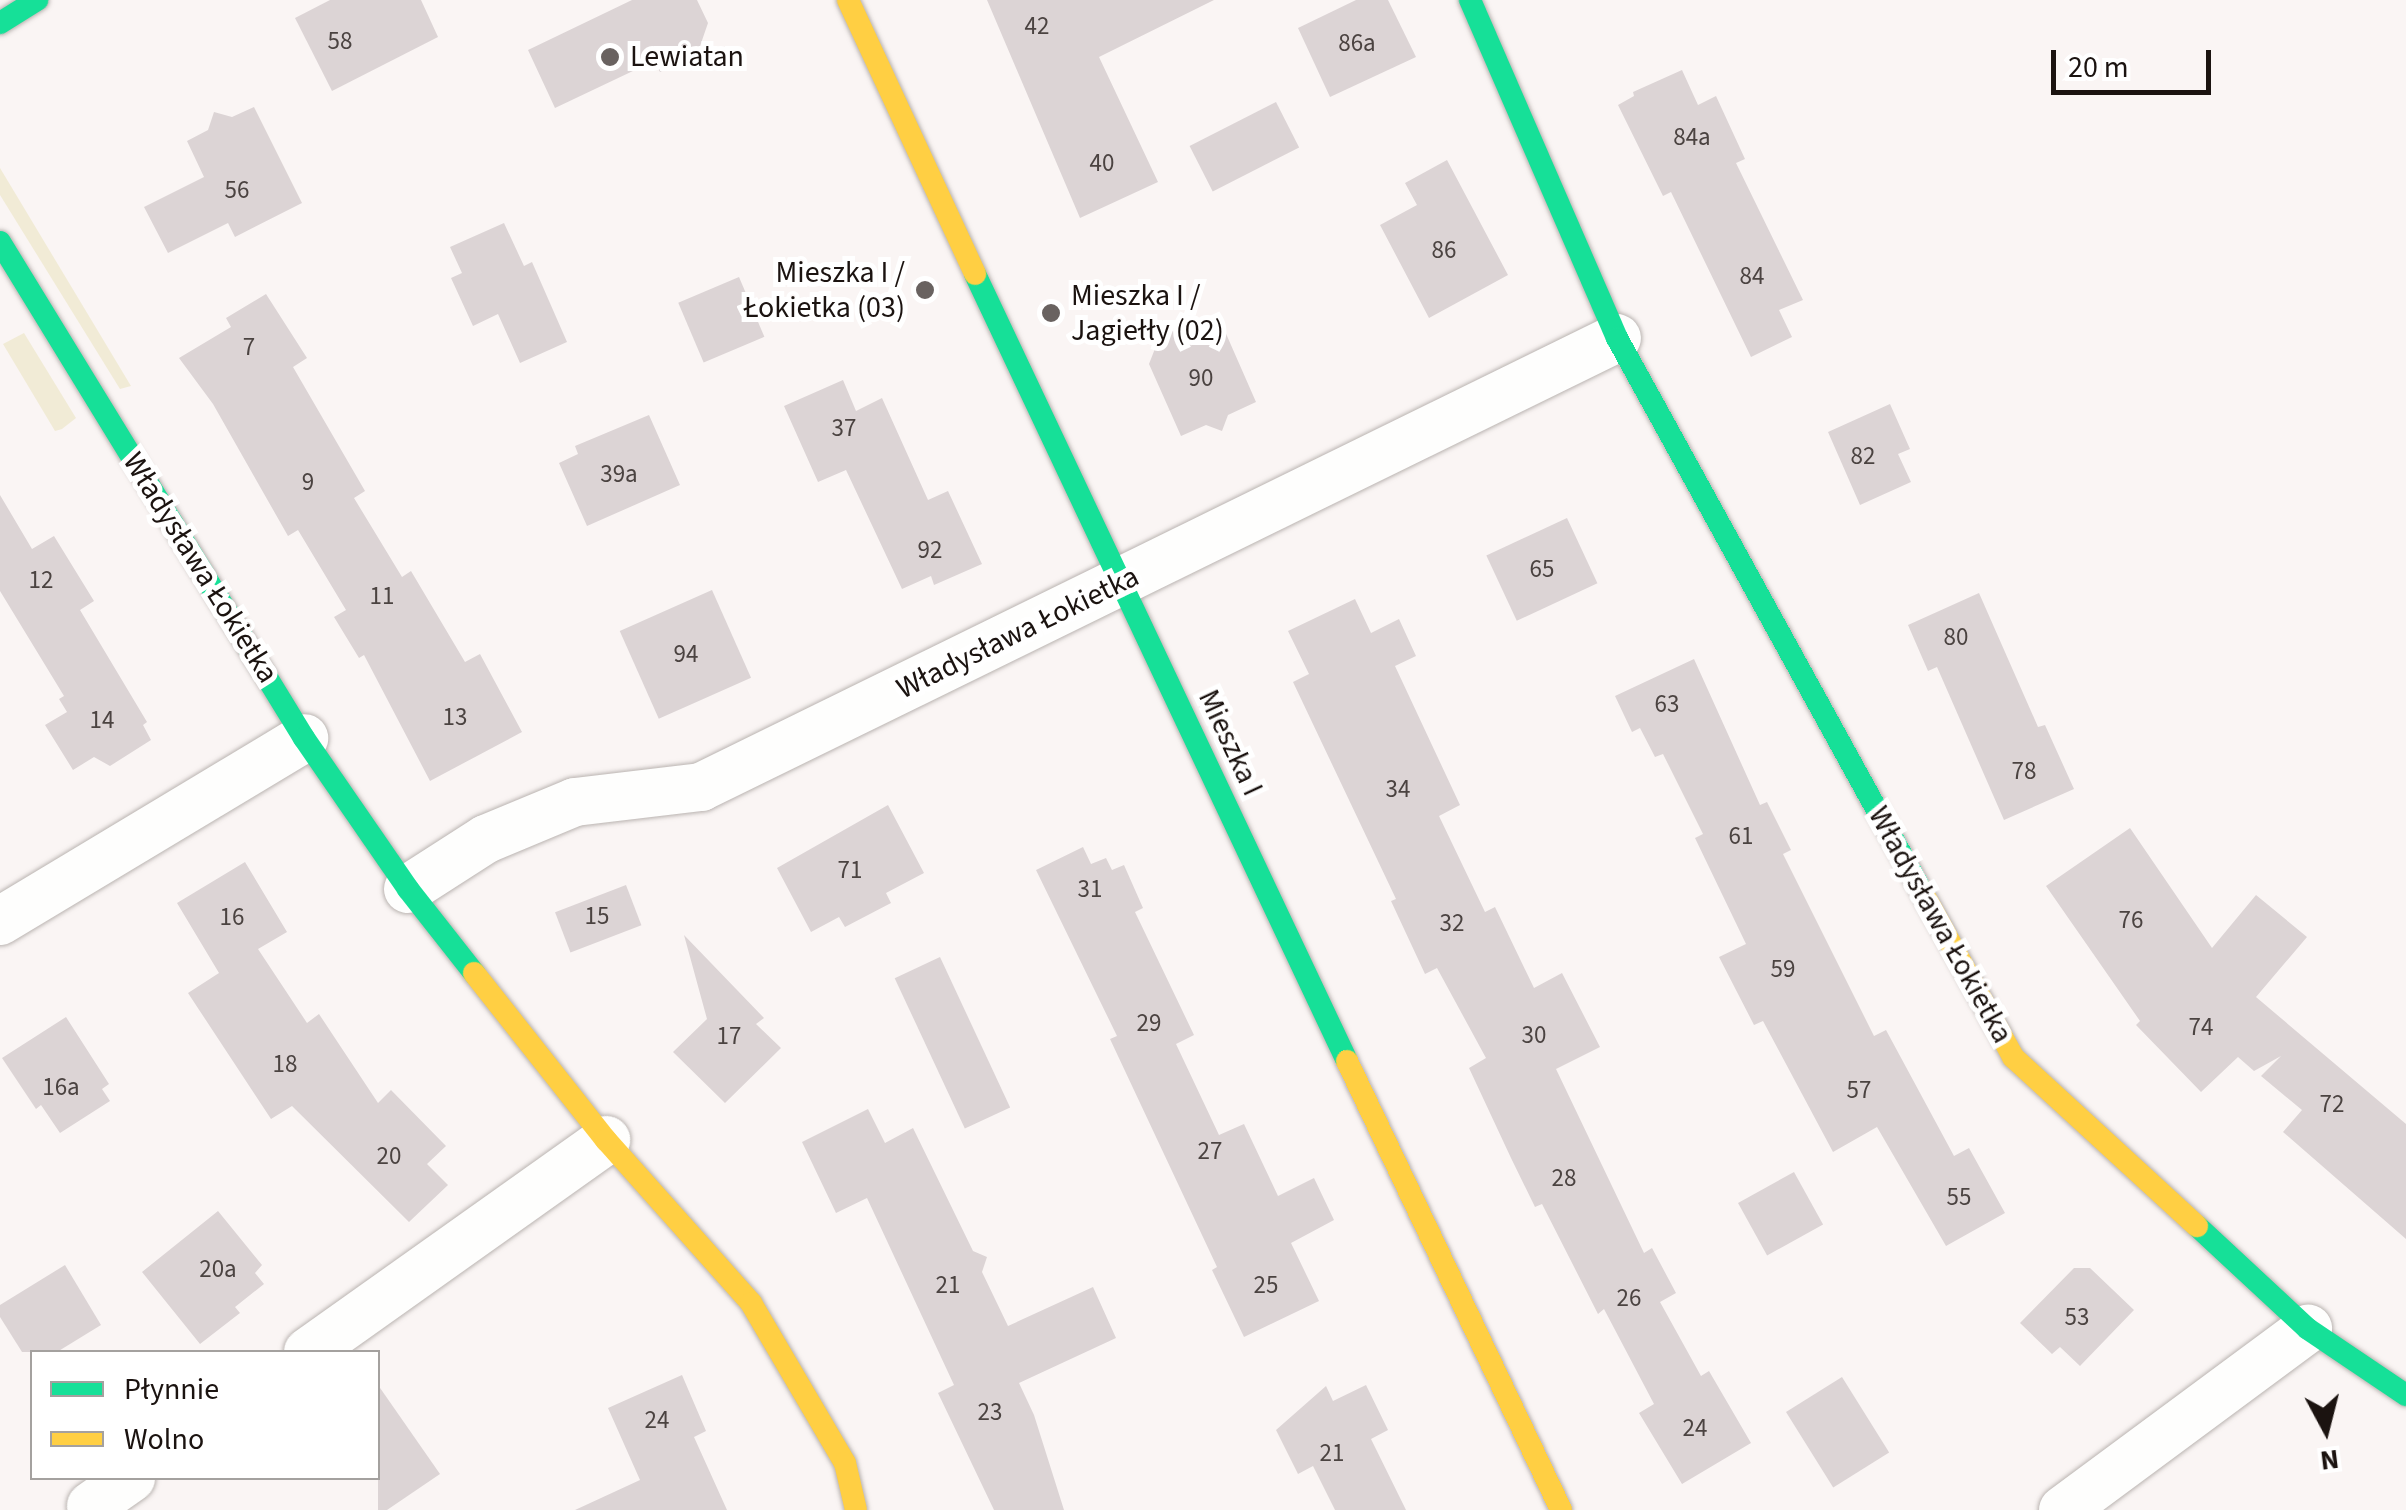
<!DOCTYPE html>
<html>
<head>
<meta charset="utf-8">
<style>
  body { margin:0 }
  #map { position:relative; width:2406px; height:1510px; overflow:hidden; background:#faf5f4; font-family:"Source Sans 3",sans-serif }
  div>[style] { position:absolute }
  .green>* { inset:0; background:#f1ebd6 }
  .building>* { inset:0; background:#dcd4d5; transform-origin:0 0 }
  .roads { filter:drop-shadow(0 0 2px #bab4b1) drop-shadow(0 0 2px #bab4b1) }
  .street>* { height:48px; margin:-24px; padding:0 24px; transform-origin:24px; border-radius:24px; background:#fefefd }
  .fast>* { height:22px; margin:-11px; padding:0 11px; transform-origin:11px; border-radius:11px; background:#16e098 }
  .slow>* { height:22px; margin:-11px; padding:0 11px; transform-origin:11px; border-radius:11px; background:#ffcf43 }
  .dots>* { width:28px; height:28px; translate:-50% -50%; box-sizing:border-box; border:5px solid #fff; border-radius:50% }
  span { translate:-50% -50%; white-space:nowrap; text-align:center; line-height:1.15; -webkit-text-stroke:10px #fff; paint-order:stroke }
  .number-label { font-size:25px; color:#4b4341 }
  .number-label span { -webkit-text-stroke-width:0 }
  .poi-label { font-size:30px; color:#1b1310 }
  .left { translate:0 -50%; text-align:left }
  .right { translate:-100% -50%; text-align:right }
  .street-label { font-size:30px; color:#1b1310 }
  .legend { position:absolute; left:30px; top:1350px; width:350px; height:130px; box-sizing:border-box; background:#fff; border:2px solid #a4a19f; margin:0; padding:12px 18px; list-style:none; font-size:30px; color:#1b1310 }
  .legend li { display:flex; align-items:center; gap:20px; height:50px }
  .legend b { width:50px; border:2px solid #a4a19f }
  .north { position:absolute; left:2276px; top:1380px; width:100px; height:100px; -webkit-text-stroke:8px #fff; paint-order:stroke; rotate:173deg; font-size:28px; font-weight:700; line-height:40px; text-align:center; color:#1b1310 }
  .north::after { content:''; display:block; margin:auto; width:35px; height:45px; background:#1b1310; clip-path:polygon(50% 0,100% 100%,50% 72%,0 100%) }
  .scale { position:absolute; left:2051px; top:50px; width:160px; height:45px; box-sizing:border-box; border:5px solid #1b1310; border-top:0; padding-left:12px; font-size:30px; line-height:35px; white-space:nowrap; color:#1b1310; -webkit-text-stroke:8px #fff; paint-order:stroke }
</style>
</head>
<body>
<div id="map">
  <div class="green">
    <div style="clip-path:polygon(0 168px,131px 386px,120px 389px,0 195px)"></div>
    <div style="clip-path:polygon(24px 333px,76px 418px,62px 429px,55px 431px,3px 344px)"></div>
  </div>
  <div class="building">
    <div style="clip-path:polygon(330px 0,421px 0,438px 37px,332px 91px,295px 18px)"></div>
    <div style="clip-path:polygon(632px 0,697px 0,708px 23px,698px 52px,660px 72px,654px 61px,555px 108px,528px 50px)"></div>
    <div style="clip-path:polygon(987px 0,1214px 0,1099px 57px,1158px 182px,1080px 218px)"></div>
    <div style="clip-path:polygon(1356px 0,1388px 0,1416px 57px,1330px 97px,1298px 28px)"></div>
    <div style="clip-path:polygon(1682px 70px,1698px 105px,1716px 96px,1745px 159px,1736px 163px,1803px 300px,1779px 310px,1792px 337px,1751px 357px,1671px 192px,1663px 196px,1618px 105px,1634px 96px,1633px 92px)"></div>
    <div style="left:1276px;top:102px;width:51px;height:97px;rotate:63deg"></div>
    <div style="clip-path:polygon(254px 107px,302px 203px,235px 237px,228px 223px,168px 253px,144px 207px,204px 177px,187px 141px,208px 130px,214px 112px,232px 117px)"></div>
    <div style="clip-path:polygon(1447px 160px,1508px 275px,1429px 318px,1380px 225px,1417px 205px,1405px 183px)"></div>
    <div style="clip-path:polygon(504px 223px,524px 266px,532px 262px,567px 342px,520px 363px,498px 314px,473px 326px,451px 278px,462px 273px,450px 247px)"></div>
    <div style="left:739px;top:277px;width:65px;height:66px;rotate:67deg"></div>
    <div style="clip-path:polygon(266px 294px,307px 358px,293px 367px,365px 491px,354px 498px,402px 577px,411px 571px,465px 662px,480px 654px,522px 732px,430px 781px,364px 655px,359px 658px,334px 617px,346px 610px,298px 530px,288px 536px,213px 404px,179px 358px,231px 327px,226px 318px)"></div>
    <div style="clip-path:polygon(1220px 320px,1256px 402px,1228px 415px,1222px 431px,1206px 425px,1181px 436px,1149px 364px,1163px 328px,1185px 335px)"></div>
    <div style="clip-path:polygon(843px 380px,856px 411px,882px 398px,928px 500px,948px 491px,982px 564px,934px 585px,931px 576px,902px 589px,846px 470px,818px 482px,784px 406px)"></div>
    <div style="clip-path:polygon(1890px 404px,1910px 449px,1898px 454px,1911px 482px,1860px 505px,1828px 432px)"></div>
    <div style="clip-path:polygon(649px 415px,680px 485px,587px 526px,559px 463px,578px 454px,575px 446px)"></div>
    <div style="clip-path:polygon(0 495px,32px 549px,54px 536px,94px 601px,80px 610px,147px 722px,143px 725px,151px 740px,110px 766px,94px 757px,73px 770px,45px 725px,67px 712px,59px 699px,64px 696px,0 591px)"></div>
    <div style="left:1567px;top:518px;width:72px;height:89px;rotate:65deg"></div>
    <div style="left:712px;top:590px;width:96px;height:101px;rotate:66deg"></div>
    <div style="clip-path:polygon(1979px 593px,2038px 727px,2045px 725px,2074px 789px,2004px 820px,1937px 667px,1928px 671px,1908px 625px)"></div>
    <div style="clip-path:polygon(1355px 599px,1371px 633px,1399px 619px,1416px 656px,1395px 666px,1460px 805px,1439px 816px,1485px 912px,1495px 907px,1534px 988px,1562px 973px,1600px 1047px,1556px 1069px,1644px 1253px,1652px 1248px,1676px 1293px,1660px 1302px,1701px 1376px,1709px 1371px,1751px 1443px,1682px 1484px,1639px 1413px,1654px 1404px,1604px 1309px,1598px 1314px,1542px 1204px,1535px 1207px,1511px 1158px,1469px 1068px,1486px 1058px,1437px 968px,1425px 974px,1391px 901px,1396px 899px,1293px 682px,1309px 674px,1288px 631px)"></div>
    <div style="clip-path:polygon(1694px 659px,1760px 805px,1767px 802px,1791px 850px,1783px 854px,1874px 1036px,1886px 1030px,1954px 1156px,1969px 1148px,2005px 1213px,1946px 1246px,1877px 1127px,1833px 1152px,1763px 1021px,1754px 1025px,1719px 957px,1746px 944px,1695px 838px,1703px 834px,1663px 754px,1655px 757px,1640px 728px,1632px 732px,1615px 696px)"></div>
    <div style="clip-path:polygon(888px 805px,924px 873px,886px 893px,891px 903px,845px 927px,839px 917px,811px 932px,777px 868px)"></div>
    <div style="clip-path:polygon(2130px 828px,2212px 948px,2256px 895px,2307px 937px,2256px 997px,2406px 1124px,2406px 1239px,2283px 1132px,2302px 1110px,2261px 1076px,2281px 1056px,2254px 1071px,2238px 1057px,2201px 1092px,2136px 1025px,2140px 1021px,2046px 886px)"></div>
    <div style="clip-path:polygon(1083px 847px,1091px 864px,1106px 858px,1112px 870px,1124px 865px,1143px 908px,1135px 912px,1194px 1035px,1176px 1044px,1219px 1135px,1244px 1124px,1278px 1196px,1314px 1178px,1334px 1220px,1291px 1243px,1319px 1301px,1244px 1337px,1212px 1270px,1217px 1267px,1110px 1039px,1117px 1036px,1036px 870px)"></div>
    <div style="clip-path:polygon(245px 862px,287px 932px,258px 949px,307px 1023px,319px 1014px,378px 1103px,391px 1090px,446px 1146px,427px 1164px,448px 1185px,409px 1222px,292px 1106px,271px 1119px,188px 993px,219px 973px,177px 903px)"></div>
    <div style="left:626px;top:885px;width:43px;height:76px;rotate:69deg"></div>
    <div style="clip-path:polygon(684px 935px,764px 1018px,756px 1024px,781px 1048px,725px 1103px,673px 1052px,707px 1019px)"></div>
    <div style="left:940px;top:957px;width:166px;height:50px;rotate:65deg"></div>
    <div style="clip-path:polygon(66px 1017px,109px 1084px,102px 1089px,110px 1101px,60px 1133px,41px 1105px,36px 1109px,2px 1058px)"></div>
    <div style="clip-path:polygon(868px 1109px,885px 1143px,913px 1128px,973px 1251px,987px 1257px,982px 1272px,1008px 1326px,1093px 1287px,1116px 1338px,1019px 1383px,1034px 1415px,1064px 1510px,994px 1510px,938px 1393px,954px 1385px,867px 1198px,836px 1213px,802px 1142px)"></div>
    <div style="left:1794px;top:1172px;width:60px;height:64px;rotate:61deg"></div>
    <div style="clip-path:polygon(218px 1211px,262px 1265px,255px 1273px,264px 1284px,235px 1307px,240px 1313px,200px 1344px,142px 1272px)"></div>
    <div style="clip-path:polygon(65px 1265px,101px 1325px,57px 1352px,22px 1352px,0 1317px,0 1305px)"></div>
    <div style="clip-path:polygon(2074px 1268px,2090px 1268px,2134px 1310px,2080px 1366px,2060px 1347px,2052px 1354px,2020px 1323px)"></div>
    <div style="clip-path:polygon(682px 1375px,706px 1431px,694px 1437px,727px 1510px,575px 1510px,640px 1480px,608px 1408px)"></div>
    <div style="left:1842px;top:1377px;width:89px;height:66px;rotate:58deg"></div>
    <div style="clip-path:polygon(378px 1385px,440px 1474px,387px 1510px,378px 1510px)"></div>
    <div style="clip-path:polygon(1366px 1385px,1388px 1430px,1371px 1439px,1406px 1510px,1335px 1510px,1313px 1466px,1298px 1474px,1276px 1430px,1326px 1386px,1333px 1401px)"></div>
  </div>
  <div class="roads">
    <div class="street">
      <div style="left:408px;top:889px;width:93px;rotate:-32.7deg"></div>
      <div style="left:486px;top:839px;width:96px;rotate:-22.6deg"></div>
      <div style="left:575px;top:802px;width:127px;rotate:-6.8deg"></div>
      <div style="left:701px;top:787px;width:1020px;rotate:-26.11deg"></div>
      <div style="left:0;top:921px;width:355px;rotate:-31deg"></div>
      <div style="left:308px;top:1352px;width:366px;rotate:-35.4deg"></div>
      <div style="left:91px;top:1506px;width:49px;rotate:-35deg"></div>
      <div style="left:2063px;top:1510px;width:305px;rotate:-36.5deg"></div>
    </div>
    <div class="fast">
      <div style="left:1470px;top:0;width:369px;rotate:66.5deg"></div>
      <div style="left:1617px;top:338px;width:630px;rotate:61.16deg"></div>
      <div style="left:0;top:23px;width:44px;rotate:-31.9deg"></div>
      <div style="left:0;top:242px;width:582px;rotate:58.5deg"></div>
      <div style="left:304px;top:738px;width:183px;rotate:55.4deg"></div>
      <div style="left:408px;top:889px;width:107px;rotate:51.8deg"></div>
      <div style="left:975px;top:274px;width:870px;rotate:64.7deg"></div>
      <div style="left:2197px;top:1226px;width:151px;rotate:42.9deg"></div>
      <div style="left:2308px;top:1329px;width:118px;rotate:34deg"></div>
    </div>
    <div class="slow">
      <div style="left:848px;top:0;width:302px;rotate:65.1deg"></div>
      <div style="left:1921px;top:890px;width:191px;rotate:61.1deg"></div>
      <div style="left:2013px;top:1057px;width:250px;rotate:42.6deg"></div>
      <div style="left:474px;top:973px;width:213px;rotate:51.7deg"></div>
      <div style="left:606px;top:1140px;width:218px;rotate:48.3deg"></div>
      <div style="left:751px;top:1303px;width:186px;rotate:59.6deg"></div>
      <div style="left:845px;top:1463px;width:48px;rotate:76.8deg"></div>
      <div style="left:1347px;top:1061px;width:497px;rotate:64.5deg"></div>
    </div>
  </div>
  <div class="dots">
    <div style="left:610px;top:57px;background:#696260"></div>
    <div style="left:925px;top:290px;background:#696260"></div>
    <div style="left:1051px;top:313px;background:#696260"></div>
  </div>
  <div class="number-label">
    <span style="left:1037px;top:26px">42</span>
    <span style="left:340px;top:41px">58</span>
    <span style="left:1357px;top:43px">86a</span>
    <span style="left:1692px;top:137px">84a</span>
    <span style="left:1102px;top:163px">40</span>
    <span style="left:237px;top:190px">56</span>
    <span style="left:1444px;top:250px">86</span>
    <span style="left:1752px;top:276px">84</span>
    <span style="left:249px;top:347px">7</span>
    <span style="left:1201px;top:378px">90</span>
    <span style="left:844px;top:428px">37</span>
    <span style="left:1863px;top:456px">82</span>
    <span style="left:619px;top:474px">39a</span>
    <span style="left:308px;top:482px">9</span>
    <span style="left:930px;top:550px">92</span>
    <span style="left:1542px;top:569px">65</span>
    <span style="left:41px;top:580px">12</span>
    <span style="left:382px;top:596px">11</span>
    <span style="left:1956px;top:637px">80</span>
    <span style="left:686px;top:654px">94</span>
    <span style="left:1667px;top:704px">63</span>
    <span style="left:455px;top:717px">13</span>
    <span style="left:102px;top:720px">14</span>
    <span style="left:2024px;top:771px">78</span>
    <span style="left:1398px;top:789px">34</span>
    <span style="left:1741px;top:836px">61</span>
    <span style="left:850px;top:870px">71</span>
    <span style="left:1090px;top:889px">31</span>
    <span style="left:597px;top:916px">15</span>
    <span style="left:232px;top:917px">16</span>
    <span style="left:2131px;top:920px">76</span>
    <span style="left:1452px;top:923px">32</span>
    <span style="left:1783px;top:969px">59</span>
    <span style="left:1149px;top:1023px">29</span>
    <span style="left:2201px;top:1027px">74</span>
    <span style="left:1534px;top:1035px">30</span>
    <span style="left:729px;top:1036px">17</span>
    <span style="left:285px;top:1064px">18</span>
    <span style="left:61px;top:1087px">16a</span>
    <span style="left:1859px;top:1090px">57</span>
    <span style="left:2332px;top:1104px">72</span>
    <span style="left:1210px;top:1151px">27</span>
    <span style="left:389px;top:1156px">20</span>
    <span style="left:1564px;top:1178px">28</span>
    <span style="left:1959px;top:1197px">55</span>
    <span style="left:218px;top:1269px">20a</span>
    <span style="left:948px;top:1285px">21</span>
    <span style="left:1266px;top:1285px">25</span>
    <span style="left:1629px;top:1298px">26</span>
    <span style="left:2077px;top:1317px">53</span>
    <span style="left:990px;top:1412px">23</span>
    <span style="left:657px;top:1420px">24</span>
    <span style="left:1695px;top:1428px">24</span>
    <span style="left:1332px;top:1453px">21</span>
  </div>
  <div class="poi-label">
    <span class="left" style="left:630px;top:57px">Lewiatan</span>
    <span class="right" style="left:905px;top:290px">Mieszka I /<br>Łokietka (03)</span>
    <span class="left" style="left:1071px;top:313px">Mieszka I /<br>Jagiełły (02)</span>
  </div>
  <div class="street-label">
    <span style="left:200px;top:568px;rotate:58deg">Władysława Łokietka</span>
    <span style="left:1018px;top:633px;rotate:-26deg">Władysława Łokietka</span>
    <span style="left:1230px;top:743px;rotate:65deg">Mieszka I</span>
    <span style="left:1940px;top:925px;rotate:61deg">Władysława Łokietka</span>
  </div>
  <ul class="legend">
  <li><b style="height:12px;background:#16e098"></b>Płynnie</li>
  <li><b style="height:12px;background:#ffcf43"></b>Wolno</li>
  </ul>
  <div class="north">N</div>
  <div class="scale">20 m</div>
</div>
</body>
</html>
